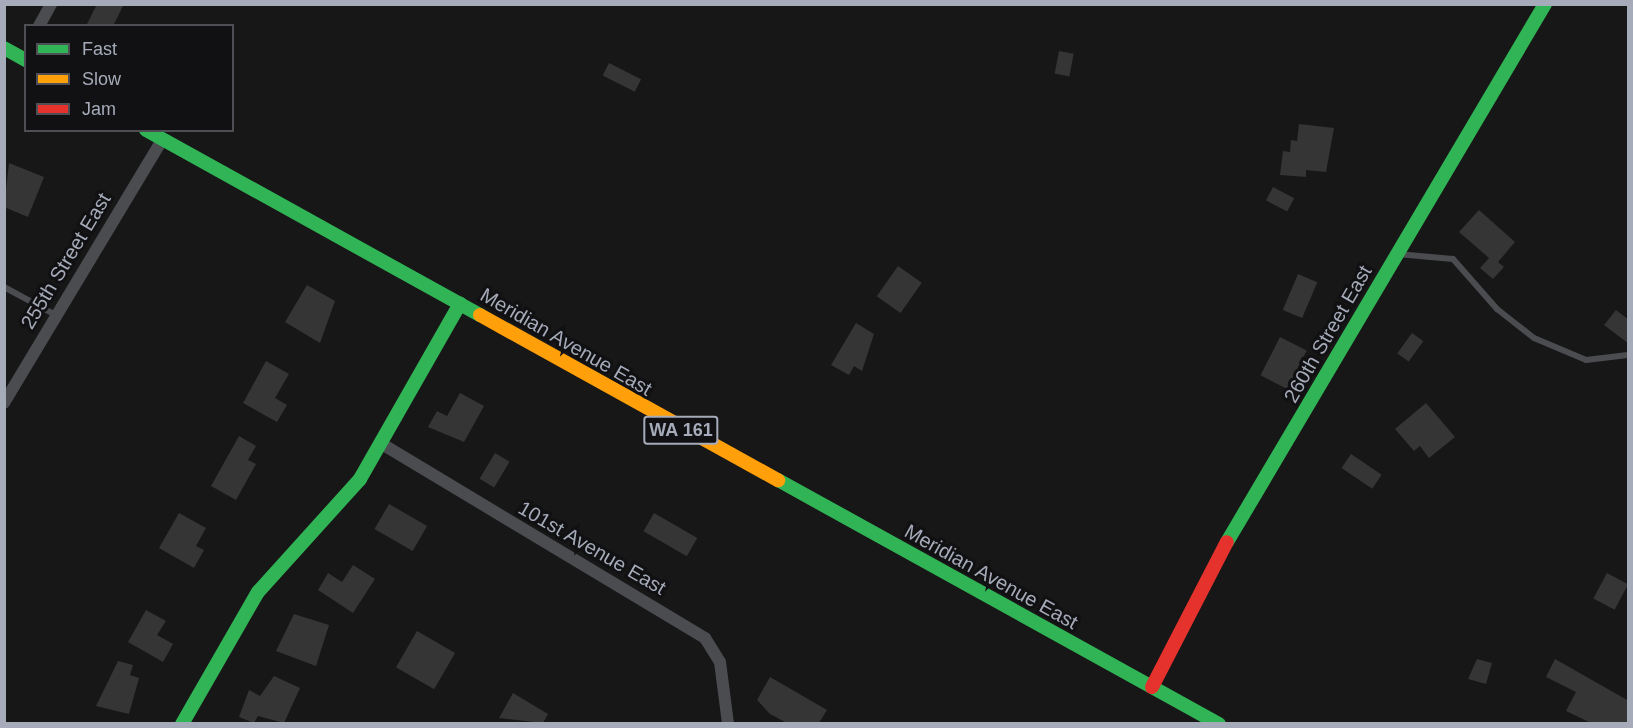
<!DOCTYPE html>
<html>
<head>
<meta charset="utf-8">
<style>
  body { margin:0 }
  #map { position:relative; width:1633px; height:728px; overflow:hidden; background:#171717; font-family:Arial,sans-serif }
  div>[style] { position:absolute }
  .building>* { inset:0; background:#353536; transform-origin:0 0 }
  .lane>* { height:6px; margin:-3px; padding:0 3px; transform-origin:3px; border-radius:3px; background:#4a4c50 }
  .street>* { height:12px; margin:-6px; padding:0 6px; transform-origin:6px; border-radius:6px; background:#4a4c50 }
  .fast>* { height:14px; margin:-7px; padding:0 7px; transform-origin:7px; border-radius:7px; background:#30b455 }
  .slow>* { height:14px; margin:-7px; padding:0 7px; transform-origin:7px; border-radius:7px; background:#ff9f0a }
  .jam>* { height:14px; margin:-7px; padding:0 7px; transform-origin:7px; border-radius:7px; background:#e5322d }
  span { translate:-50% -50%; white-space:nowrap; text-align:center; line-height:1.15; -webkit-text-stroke:6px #111113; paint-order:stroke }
  .shield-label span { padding:2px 4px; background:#111113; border:2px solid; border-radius:4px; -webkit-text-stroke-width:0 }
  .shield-label { font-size:18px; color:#a6abb9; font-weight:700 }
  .street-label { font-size:20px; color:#a6abb9 }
  .frame { position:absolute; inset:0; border:6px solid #a6abb9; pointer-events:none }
  .legend { position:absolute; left:24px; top:24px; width:210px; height:108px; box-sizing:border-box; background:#111113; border:2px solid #4d4f55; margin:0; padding:8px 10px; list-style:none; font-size:18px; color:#a6abb9 }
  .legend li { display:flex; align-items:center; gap:12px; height:30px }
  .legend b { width:30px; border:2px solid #4d4f55 }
</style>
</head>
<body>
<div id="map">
  <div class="building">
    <div style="clip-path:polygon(97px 4px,124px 4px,113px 26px,86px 26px)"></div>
    <div style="left:1059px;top:51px;width:15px;height:23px;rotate:11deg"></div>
    <div style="left:609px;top:63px;width:36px;height:14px;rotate:27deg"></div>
    <div style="clip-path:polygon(1299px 124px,1334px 128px,1326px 172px,1306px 170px,1306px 177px,1280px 175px,1283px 151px,1290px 152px,1291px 140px,1297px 141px)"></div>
    <div style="clip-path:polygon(9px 163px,44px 177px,28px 217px,4px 207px)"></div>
    <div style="left:1273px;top:187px;width:24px;height:15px;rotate:28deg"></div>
    <div style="clip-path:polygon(1479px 210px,1515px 242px,1498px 262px,1504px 267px,1493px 279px,1480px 268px,1489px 258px,1459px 232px)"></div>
    <div style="left:898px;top:266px;width:29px;height:37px;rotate:35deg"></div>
    <div style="left:1298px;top:274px;width:21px;height:39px;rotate:23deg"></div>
    <div style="clip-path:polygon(307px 285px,335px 301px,320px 343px,285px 322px)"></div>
    <div style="clip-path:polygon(1616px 310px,1629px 320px,1629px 344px,1604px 325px)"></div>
    <div style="clip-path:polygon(856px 323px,874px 334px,862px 371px,854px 366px,849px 375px,831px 365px)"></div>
    <div style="left:1412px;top:333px;width:14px;height:25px;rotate:36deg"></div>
    <div style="left:1280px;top:337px;width:30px;height:43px;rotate:27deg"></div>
    <div style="clip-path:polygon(266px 361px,289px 374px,275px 398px,287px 405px,277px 422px,243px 403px)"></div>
    <div style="clip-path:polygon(460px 393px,484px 406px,464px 442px,428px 427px,437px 411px,447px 416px)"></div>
    <div style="clip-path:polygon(1426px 403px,1455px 437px,1429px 458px,1420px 446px,1414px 451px,1395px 429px)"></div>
    <div style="clip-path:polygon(239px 436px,256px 446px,248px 460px,256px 464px,236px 500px,211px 486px)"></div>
    <div style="left:495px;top:453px;width:17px;height:30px;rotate:31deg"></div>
    <div style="left:1351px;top:454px;width:37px;height:17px;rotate:34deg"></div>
    <div style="left:389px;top:504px;width:44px;height:29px;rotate:30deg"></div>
    <div style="clip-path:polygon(179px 513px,206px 528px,196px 546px,204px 550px,194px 568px,159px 548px)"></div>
    <div style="left:654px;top:513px;width:50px;height:21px;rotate:30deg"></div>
    <div style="clip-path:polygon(353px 565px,375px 579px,353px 613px,318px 590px,328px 573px,342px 582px)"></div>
    <div style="left:1607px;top:573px;width:24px;height:29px;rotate:28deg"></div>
    <div style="clip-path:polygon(146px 610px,166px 621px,157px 635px,173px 644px,163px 662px,128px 642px)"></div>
    <div style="clip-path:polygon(294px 614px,329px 625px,316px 666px,276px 651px)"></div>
    <div style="left:417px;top:631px;width:44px;height:42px;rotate:30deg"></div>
    <div style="clip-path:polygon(1477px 659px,1492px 663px,1486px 684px,1468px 679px)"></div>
    <div style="clip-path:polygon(1555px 659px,1629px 701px,1629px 723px,1591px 723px,1566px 711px,1576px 692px,1546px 677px)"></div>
    <div style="clip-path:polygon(118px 661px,133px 665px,130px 675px,139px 678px,129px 714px,96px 706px)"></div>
    <div style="clip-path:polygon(274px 676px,300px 688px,284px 723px,258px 716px,254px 723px,239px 717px,249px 690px,260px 696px)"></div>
    <div style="clip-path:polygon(770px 677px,827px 710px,819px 723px,787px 723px,770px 714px,757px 700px)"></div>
    <div style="clip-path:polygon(513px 693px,548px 714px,543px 723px,499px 718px)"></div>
  </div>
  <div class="lane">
    <div style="left:1397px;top:254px;width:56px;rotate:5.1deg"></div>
    <div style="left:1453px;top:259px;width:67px;rotate:48.7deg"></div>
    <div style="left:1497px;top:309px;width:47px;rotate:38.1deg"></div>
    <div style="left:1534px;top:338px;width:56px;rotate:22.9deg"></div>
    <div style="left:1586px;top:360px;width:42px;rotate:-6.8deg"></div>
    <div style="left:4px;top:287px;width:57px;rotate:28.4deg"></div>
  </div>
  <div class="street">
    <div style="left:39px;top:26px;width:25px;rotate:-61deg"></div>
    <div style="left:4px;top:403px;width:307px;rotate:-59deg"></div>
    <div style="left:382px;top:444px;width:377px;rotate:31deg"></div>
    <div style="left:705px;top:638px;width:28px;rotate:58deg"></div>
    <div style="left:720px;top:662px;width:63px;rotate:82.6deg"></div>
  </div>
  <div class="fast">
    <div style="left:4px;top:48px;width:25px;rotate:29deg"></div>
    <div style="left:146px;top:130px;width:382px;rotate:29deg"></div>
    <div style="left:778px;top:480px;width:504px;rotate:28.96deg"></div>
    <div style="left:1227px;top:542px;width:625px;rotate:-59.41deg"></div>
    <div style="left:182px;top:724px;width:152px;rotate:-60.1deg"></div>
    <div style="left:258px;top:592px;width:152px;rotate:-47.9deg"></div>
    <div style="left:360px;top:479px;width:202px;rotate:-60.3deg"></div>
  </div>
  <div class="slow">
    <div style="left:480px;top:315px;width:341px;rotate:29deg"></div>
  </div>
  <div class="jam">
    <div style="left:1152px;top:687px;width:163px;rotate:-62.7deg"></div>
  </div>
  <div class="shield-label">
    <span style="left:681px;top:430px">WA 161</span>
  </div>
  <div class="street-label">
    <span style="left:66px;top:261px;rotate:-59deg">255th Street East</span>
    <span style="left:1328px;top:334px;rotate:-60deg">260th Street East</span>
    <span style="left:566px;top:342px;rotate:30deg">Meridian Avenue East</span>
    <span style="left:592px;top:548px;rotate:30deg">101st Avenue East</span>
    <span style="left:991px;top:577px;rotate:29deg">Meridian Avenue East</span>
  </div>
  <div class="frame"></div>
  <ul class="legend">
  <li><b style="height:8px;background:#30b455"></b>Fast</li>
  <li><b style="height:8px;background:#ff9f0a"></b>Slow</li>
  <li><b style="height:8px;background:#e5322d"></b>Jam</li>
  </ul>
</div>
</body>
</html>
